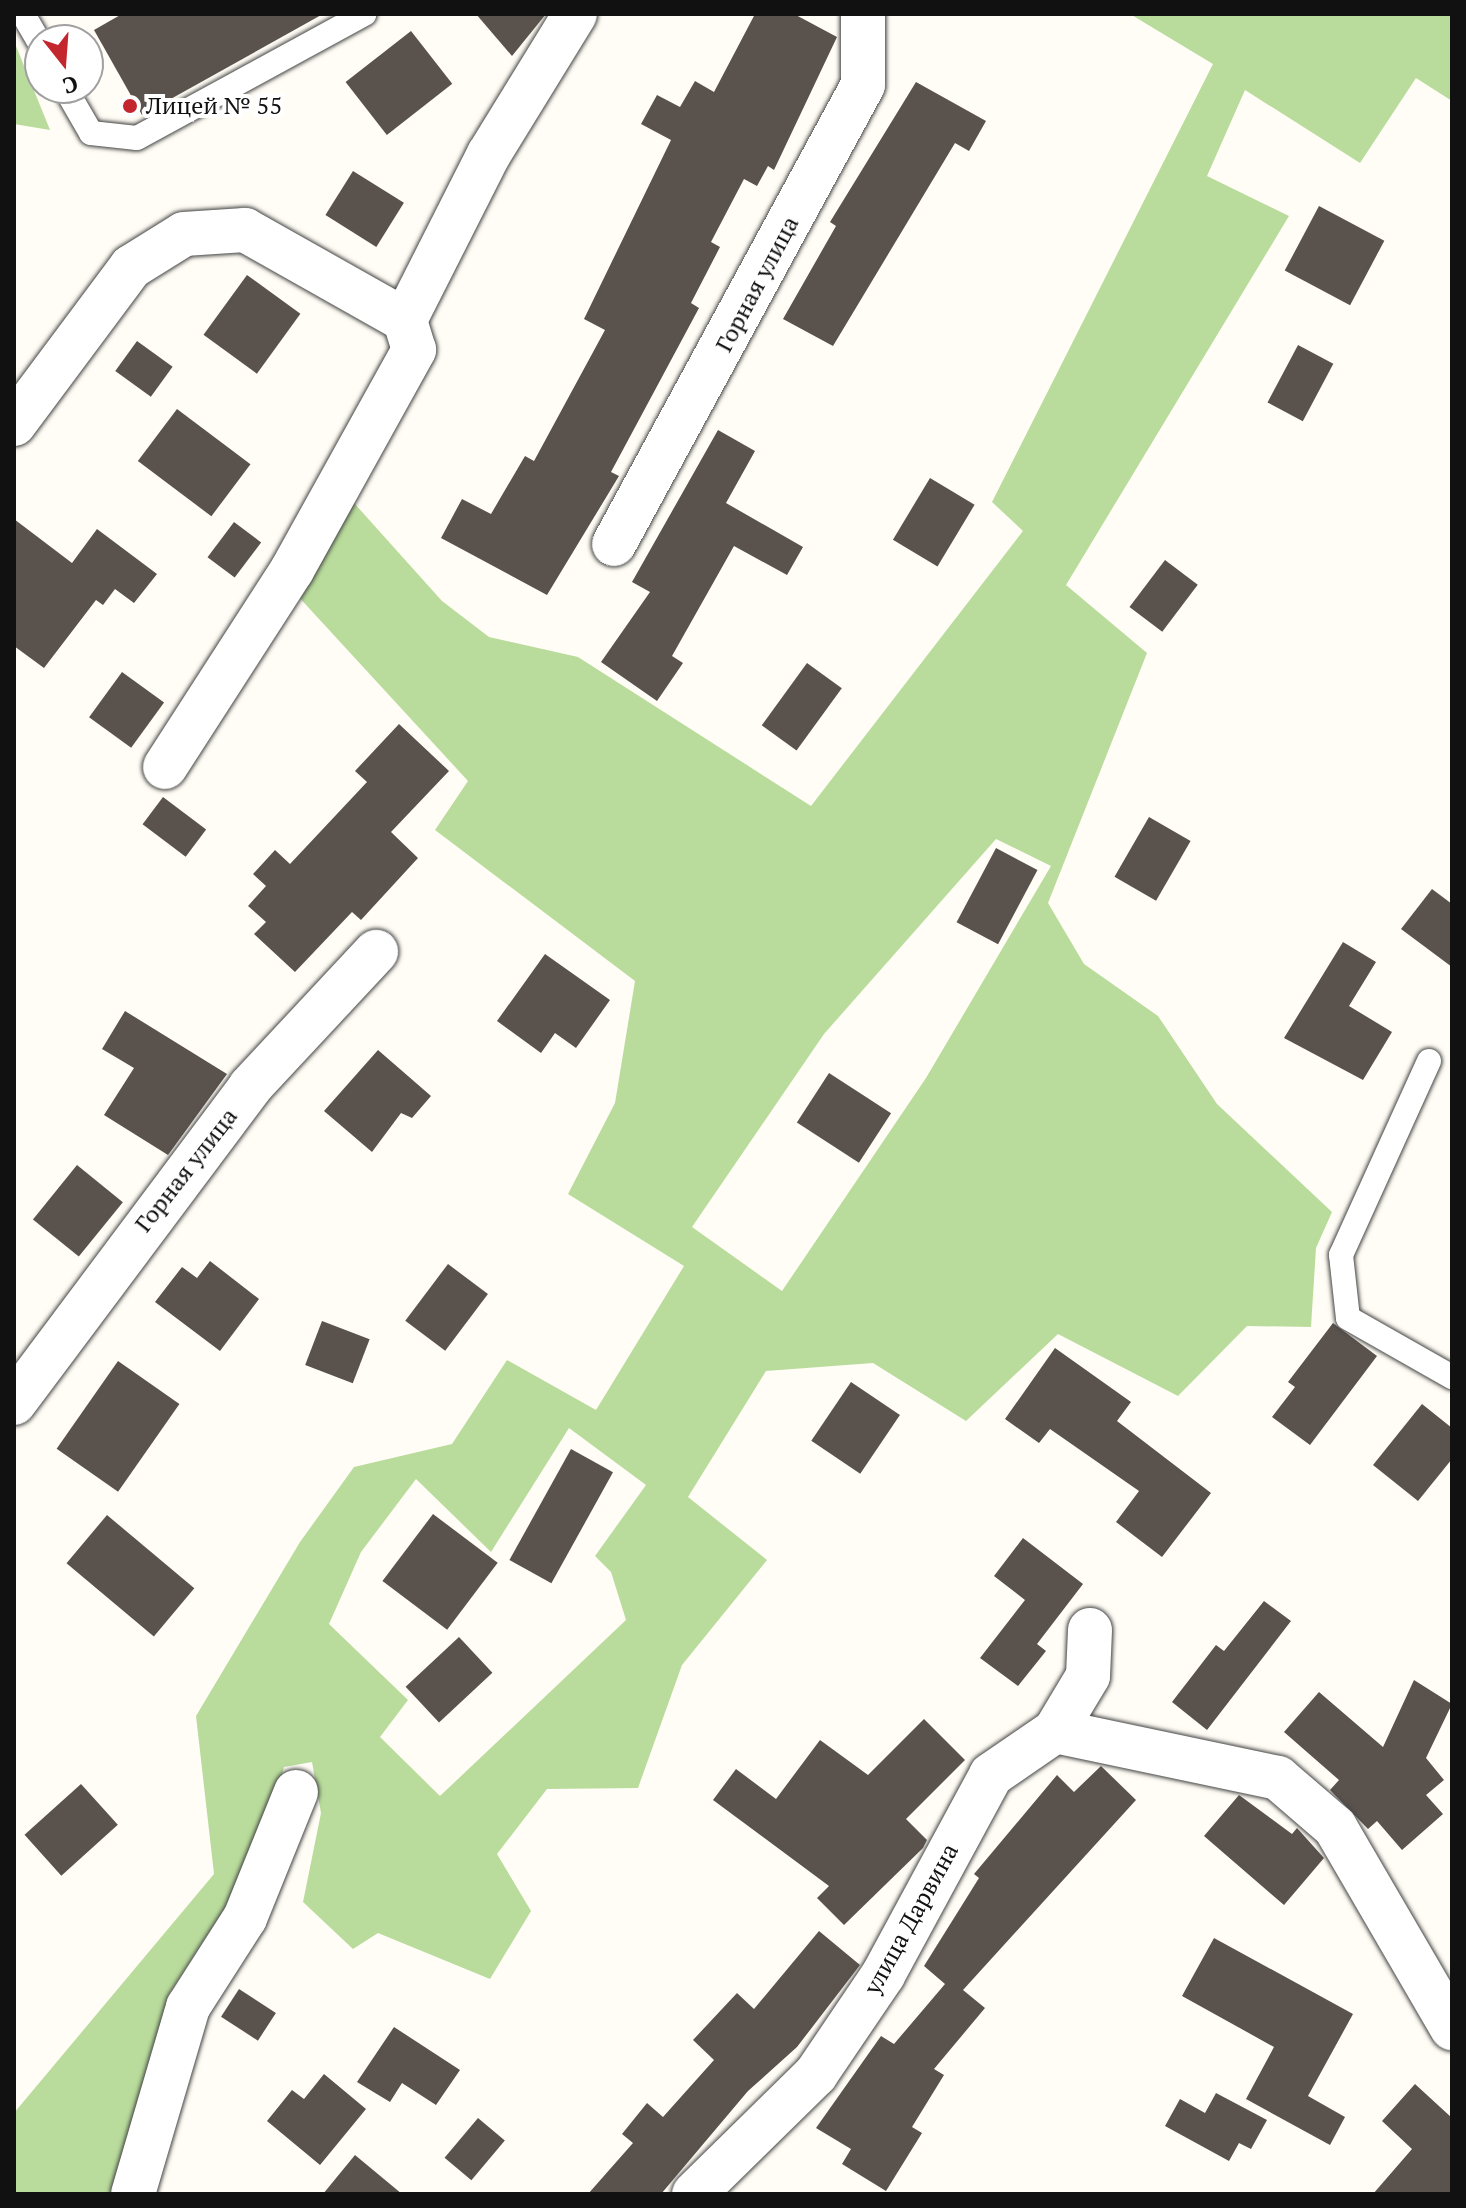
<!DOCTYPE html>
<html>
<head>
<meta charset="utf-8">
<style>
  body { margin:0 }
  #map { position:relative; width:1466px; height:2208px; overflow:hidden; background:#fffdf5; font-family:"PT Serif",serif }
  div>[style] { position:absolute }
  .forest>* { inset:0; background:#b9dc9c }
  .building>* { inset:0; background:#5a524d; transform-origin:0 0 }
  .roads { filter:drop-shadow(0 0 2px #444) drop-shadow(0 0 2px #444) }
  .service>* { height:24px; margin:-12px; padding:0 12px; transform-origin:12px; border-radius:12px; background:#fff }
  .minor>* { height:44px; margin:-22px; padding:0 22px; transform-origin:22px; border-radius:22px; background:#fff }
  .dots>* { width:22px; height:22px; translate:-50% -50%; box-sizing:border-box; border:4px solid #fff; border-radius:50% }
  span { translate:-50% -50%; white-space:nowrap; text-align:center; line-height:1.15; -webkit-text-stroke:8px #fff; paint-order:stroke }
  .poi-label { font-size:24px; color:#111 }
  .left { translate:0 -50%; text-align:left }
  .street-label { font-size:24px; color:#111 }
  .frame { position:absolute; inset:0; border:16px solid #111; pointer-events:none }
  .north { position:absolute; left:24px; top:24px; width:80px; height:80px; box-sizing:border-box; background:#fff; border:2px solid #a0a0a0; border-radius:50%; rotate:163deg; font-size:22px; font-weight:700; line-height:32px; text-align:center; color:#111 }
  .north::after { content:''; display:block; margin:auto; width:28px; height:36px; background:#c4262e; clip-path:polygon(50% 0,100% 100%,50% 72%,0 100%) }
</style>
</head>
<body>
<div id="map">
  <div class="forest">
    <div style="clip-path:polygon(evenodd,1130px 14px,1452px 14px,1452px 101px,1416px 78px,1360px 163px,1245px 90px,1207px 176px,1289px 216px,1066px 585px,1147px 653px,1048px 903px,1084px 964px,1158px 1016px,1217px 1104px,1332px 1212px,1316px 1248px,1311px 1327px,1247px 1326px,1178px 1396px,1058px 1334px,966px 1421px,873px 1363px,766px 1371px,688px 1497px,767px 1560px,682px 1665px,638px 1788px,547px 1789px,497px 1854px,531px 1911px,490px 1979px,378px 1933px,353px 1949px,303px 1902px,321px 1813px,312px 1762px,284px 1767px,263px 1850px,169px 1994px,152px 2085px,115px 2194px,14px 2194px,14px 2113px,214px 1874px,196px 1716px,300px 1542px,354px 1467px,452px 1444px,507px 1360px,596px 1410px,684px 1266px,568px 1194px,615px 1103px,635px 981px,435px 830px,468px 781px,296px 594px,354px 503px,442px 601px,489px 637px,578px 657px,811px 806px,1023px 531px,992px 502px,1213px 64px,1130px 14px,996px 839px,1051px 866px,926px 1078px,782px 1291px,692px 1227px,824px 1034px,996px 839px,1130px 14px,569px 1428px,646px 1485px,595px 1556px,611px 1572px,626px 1620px,440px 1796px,380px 1737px,408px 1700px,329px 1624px,361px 1552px,416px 1479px,491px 1552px,569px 1428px)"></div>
    <div style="clip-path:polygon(14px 41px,50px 130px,14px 124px)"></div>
  </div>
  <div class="building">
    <div style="clip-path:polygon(122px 14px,323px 14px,142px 115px,94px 30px)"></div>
    <div style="clip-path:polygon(476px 14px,546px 14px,512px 56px)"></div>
    <div style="clip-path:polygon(755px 14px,794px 14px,837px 37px,774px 170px,768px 166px,757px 186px,744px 179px,711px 242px,720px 247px,691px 303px,699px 308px,611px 472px,619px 476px,547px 595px,441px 538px,462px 499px,491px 514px,525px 456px,534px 461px,605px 330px,584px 319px,671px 140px,641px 124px,657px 95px,680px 107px,695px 81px,714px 92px)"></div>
    <div style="left:411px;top:31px;width:67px;height:83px;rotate:52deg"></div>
    <div style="clip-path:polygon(916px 82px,986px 121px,969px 151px,955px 143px,833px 346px,783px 319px,836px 226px,830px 222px)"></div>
    <div style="left:353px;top:171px;width:60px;height:52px;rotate:32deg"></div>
    <div style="left:1319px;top:206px;width:74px;height:73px;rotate:28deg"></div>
    <div style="left:247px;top:275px;width:66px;height:74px;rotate:36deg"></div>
    <div style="left:137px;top:341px;width:44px;height:37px;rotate:36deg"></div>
    <div style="left:1298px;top:345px;width:40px;height:65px;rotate:28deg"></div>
    <div style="left:177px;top:409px;width:92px;height:65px;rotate:37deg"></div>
    <div style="clip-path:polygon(718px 430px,755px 451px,726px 503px,803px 547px,787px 575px,734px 546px,672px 656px,683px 663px,657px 701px,601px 662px,650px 592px,632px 582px)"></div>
    <div style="left:930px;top:478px;width:52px;height:72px;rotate:31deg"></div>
    <div style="clip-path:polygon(14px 519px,72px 563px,97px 529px,157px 574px,134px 603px,115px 589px,103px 605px,96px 600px,44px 668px,14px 646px)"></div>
    <div style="left:234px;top:522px;width:34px;height:44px;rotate:37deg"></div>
    <div style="left:1165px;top:560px;width:41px;height:59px;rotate:37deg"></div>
    <div style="left:807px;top:663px;width:43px;height:77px;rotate:36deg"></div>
    <div style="left:122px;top:672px;width:52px;height:56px;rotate:36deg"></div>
    <div style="clip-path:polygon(399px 724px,449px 771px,391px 832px,418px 858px,361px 920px,352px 912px,295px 972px,254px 934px,266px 922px,248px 906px,266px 886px,253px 874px,275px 850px,290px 864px,367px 782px,355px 771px)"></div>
    <div style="left:163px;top:797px;width:54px;height:34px;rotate:37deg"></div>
    <div style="left:1149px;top:817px;width:48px;height:69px;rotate:30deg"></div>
    <div style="left:996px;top:848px;width:47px;height:84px;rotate:28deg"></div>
    <div style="clip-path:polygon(1432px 889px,1452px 904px,1452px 967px,1401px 929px)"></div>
    <div style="clip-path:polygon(1343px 942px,1376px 962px,1349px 1006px,1392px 1032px,1363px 1080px,1284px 1038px)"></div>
    <div style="clip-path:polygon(545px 954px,610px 1000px,576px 1048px,555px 1033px,541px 1053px,497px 1021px)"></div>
    <div style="clip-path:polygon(125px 1011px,227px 1074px,168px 1155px,104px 1115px,134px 1068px,102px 1049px)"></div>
    <div style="clip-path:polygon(378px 1050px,431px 1096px,412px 1118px,401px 1113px,372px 1152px,324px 1111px)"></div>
    <div style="left:829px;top:1073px;width:74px;height:59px;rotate:33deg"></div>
    <div style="left:77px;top:1165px;width:59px;height:70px;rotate:39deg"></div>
    <div style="clip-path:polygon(210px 1261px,259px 1299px,220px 1351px,155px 1302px,182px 1267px,197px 1278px)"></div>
    <div style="left:448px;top:1264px;width:50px;height:71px;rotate:37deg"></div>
    <div style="left:322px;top:1321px;width:51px;height:47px;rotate:21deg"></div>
    <div style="clip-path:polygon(1333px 1323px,1377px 1356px,1310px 1445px,1272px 1417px,1295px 1387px,1288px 1382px)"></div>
    <div style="clip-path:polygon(1055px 1348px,1131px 1402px,1117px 1421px,1211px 1493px,1162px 1557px,1116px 1522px,1139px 1491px,1050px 1429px,1039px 1443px,1005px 1419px)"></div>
    <div style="left:118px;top:1361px;width:75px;height:107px;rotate:35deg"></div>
    <div style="left:851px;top:1382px;width:59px;height:71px;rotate:34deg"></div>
    <div style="clip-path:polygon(1422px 1404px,1452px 1428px,1452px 1459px,1418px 1501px,1373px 1465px)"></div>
    <div style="left:571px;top:1449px;width:48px;height:127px;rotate:29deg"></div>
    <div style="left:433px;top:1514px;width:81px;height:84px;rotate:37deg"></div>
    <div style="left:107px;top:1515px;width:114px;height:63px;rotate:40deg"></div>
    <div style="clip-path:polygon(1023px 1538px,1083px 1584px,1037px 1644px,1046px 1651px,1018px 1686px,980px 1658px,1025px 1600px,994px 1576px)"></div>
    <div style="clip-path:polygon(1264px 1601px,1291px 1621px,1207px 1730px,1172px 1702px,1216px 1645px,1224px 1651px)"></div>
    <div style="left:459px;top:1637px;width:49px;height:73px;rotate:47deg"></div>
    <div style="clip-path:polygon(1414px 1680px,1452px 1704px,1426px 1758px,1444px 1780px,1426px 1795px,1443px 1814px,1402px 1850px,1377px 1821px,1368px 1829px,1330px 1790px,1339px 1780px,1284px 1732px,1319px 1692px,1383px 1747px)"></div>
    <div style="clip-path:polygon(924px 1719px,965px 1760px,906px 1819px,927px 1840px,923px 1848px,844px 1925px,817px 1898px,829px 1886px,713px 1800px,736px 1769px,776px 1799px,820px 1740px,868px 1775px)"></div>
    <div style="clip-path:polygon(1101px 1766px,1136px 1800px,963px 1990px,985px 2008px,934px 2069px,944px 2075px,912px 2127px,922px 2133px,886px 2191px,842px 2164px,851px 2149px,816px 2128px,881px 2036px,894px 2044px,945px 1984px,924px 1966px,979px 1878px,974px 1874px,1057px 1775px,1074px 1792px)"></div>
    <div style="left:81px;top:1784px;width:55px;height:76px;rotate:48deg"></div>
    <div style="clip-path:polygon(1239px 1795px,1292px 1834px,1297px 1828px,1324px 1858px,1284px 1905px,1204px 1836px)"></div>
    <div style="clip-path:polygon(819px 1931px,860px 1965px,797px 2047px,748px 2091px,661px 2194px,588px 2194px,633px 2143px,622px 2134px,647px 2103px,663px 2117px,714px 2060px,693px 2040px,737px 1993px,754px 2009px)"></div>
    <div style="clip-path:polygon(1214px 1938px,1353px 2014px,1308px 2096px,1345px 2117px,1330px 2145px,1246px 2099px,1274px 2047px,1182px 1996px)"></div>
    <div style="left:239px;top:1989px;width:44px;height:33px;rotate:33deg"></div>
    <div style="clip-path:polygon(394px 2027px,460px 2070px,436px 2105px,402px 2083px,390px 2102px,357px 2082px)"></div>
    <div style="clip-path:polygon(324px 2074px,366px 2109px,320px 2165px,267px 2121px,292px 2090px,304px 2099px)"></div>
    <div style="clip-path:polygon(1415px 2084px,1452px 2118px,1452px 2194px,1373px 2194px,1412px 2149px,1382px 2121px)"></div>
    <div style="clip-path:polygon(1216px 2093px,1267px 2120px,1251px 2149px,1239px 2143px,1229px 2161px,1165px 2126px,1180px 2099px,1205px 2113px)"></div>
    <div style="left:478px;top:2118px;width:35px;height:52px;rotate:40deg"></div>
    <div style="clip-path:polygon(355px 2155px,402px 2194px,323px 2194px)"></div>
  </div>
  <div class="roads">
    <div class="service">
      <div style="left:23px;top:14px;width:34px;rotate:60deg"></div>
      <div style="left:65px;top:88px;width:52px;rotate:60deg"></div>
      <div style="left:91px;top:133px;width:46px;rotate:6.2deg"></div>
      <div style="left:137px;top:138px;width:259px;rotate:-28.6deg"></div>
      <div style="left:1429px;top:1061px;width:213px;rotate:114.4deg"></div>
      <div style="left:1341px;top:1255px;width:63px;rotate:83.7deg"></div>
      <div style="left:1348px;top:1318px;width:120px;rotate:29.6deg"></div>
    </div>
    <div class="minor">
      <div style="left:14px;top:424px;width:196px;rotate:-53.3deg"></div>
      <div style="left:131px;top:267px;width:62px;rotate:-31.9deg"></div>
      <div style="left:184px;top:234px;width:61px;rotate:-3.8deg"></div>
      <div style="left:245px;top:230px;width:184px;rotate:29.4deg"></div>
      <div style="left:614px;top:544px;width:522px;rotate:-61.52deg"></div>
      <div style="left:863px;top:85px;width:71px;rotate:-90deg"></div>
      <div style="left:165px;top:767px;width:234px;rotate:-57.2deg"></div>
      <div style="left:292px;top:570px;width:252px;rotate:-61deg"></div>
      <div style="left:414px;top:350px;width:31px;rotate:-107deg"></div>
      <div style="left:405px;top:320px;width:186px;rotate:-63.2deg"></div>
      <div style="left:489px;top:154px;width:164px;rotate:-58.4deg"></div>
      <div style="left:14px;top:1403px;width:394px;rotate:-53.2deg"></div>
      <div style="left:250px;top:1087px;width:185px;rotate:-47deg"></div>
      <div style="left:1055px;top:1731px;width:228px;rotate:11.9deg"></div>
      <div style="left:1278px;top:1778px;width:75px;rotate:40.7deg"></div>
      <div style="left:1335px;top:1827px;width:233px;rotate:59.8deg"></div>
      <div style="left:133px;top:2194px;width:195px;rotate:-73.6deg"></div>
      <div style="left:188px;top:2007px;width:106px;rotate:-57.4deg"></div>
      <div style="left:245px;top:1918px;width:136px;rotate:-68deg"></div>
      <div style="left:694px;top:2194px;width:171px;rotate:-44.5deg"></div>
      <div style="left:816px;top:2074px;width:120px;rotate:-55.9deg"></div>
      <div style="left:883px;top:1975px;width:227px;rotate:-61.6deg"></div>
      <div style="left:991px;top:1775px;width:78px;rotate:-34.5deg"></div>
      <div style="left:1055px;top:1731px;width:64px;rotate:-59deg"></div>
      <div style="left:1088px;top:1676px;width:46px;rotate:-87.5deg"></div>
    </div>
  </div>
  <div class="dots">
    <div style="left:130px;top:106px;background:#c4262e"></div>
  </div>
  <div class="poi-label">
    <span class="left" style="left:146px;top:106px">Лицей № 55</span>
  </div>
  <div class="street-label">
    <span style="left:757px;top:284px;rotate:-62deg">Горная улица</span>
    <span style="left:186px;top:1170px;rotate:-52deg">Горная улица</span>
    <span style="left:911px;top:1919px;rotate:-61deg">улица Дарвина</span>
  </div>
  <div class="frame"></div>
  <div class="north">С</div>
</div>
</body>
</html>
